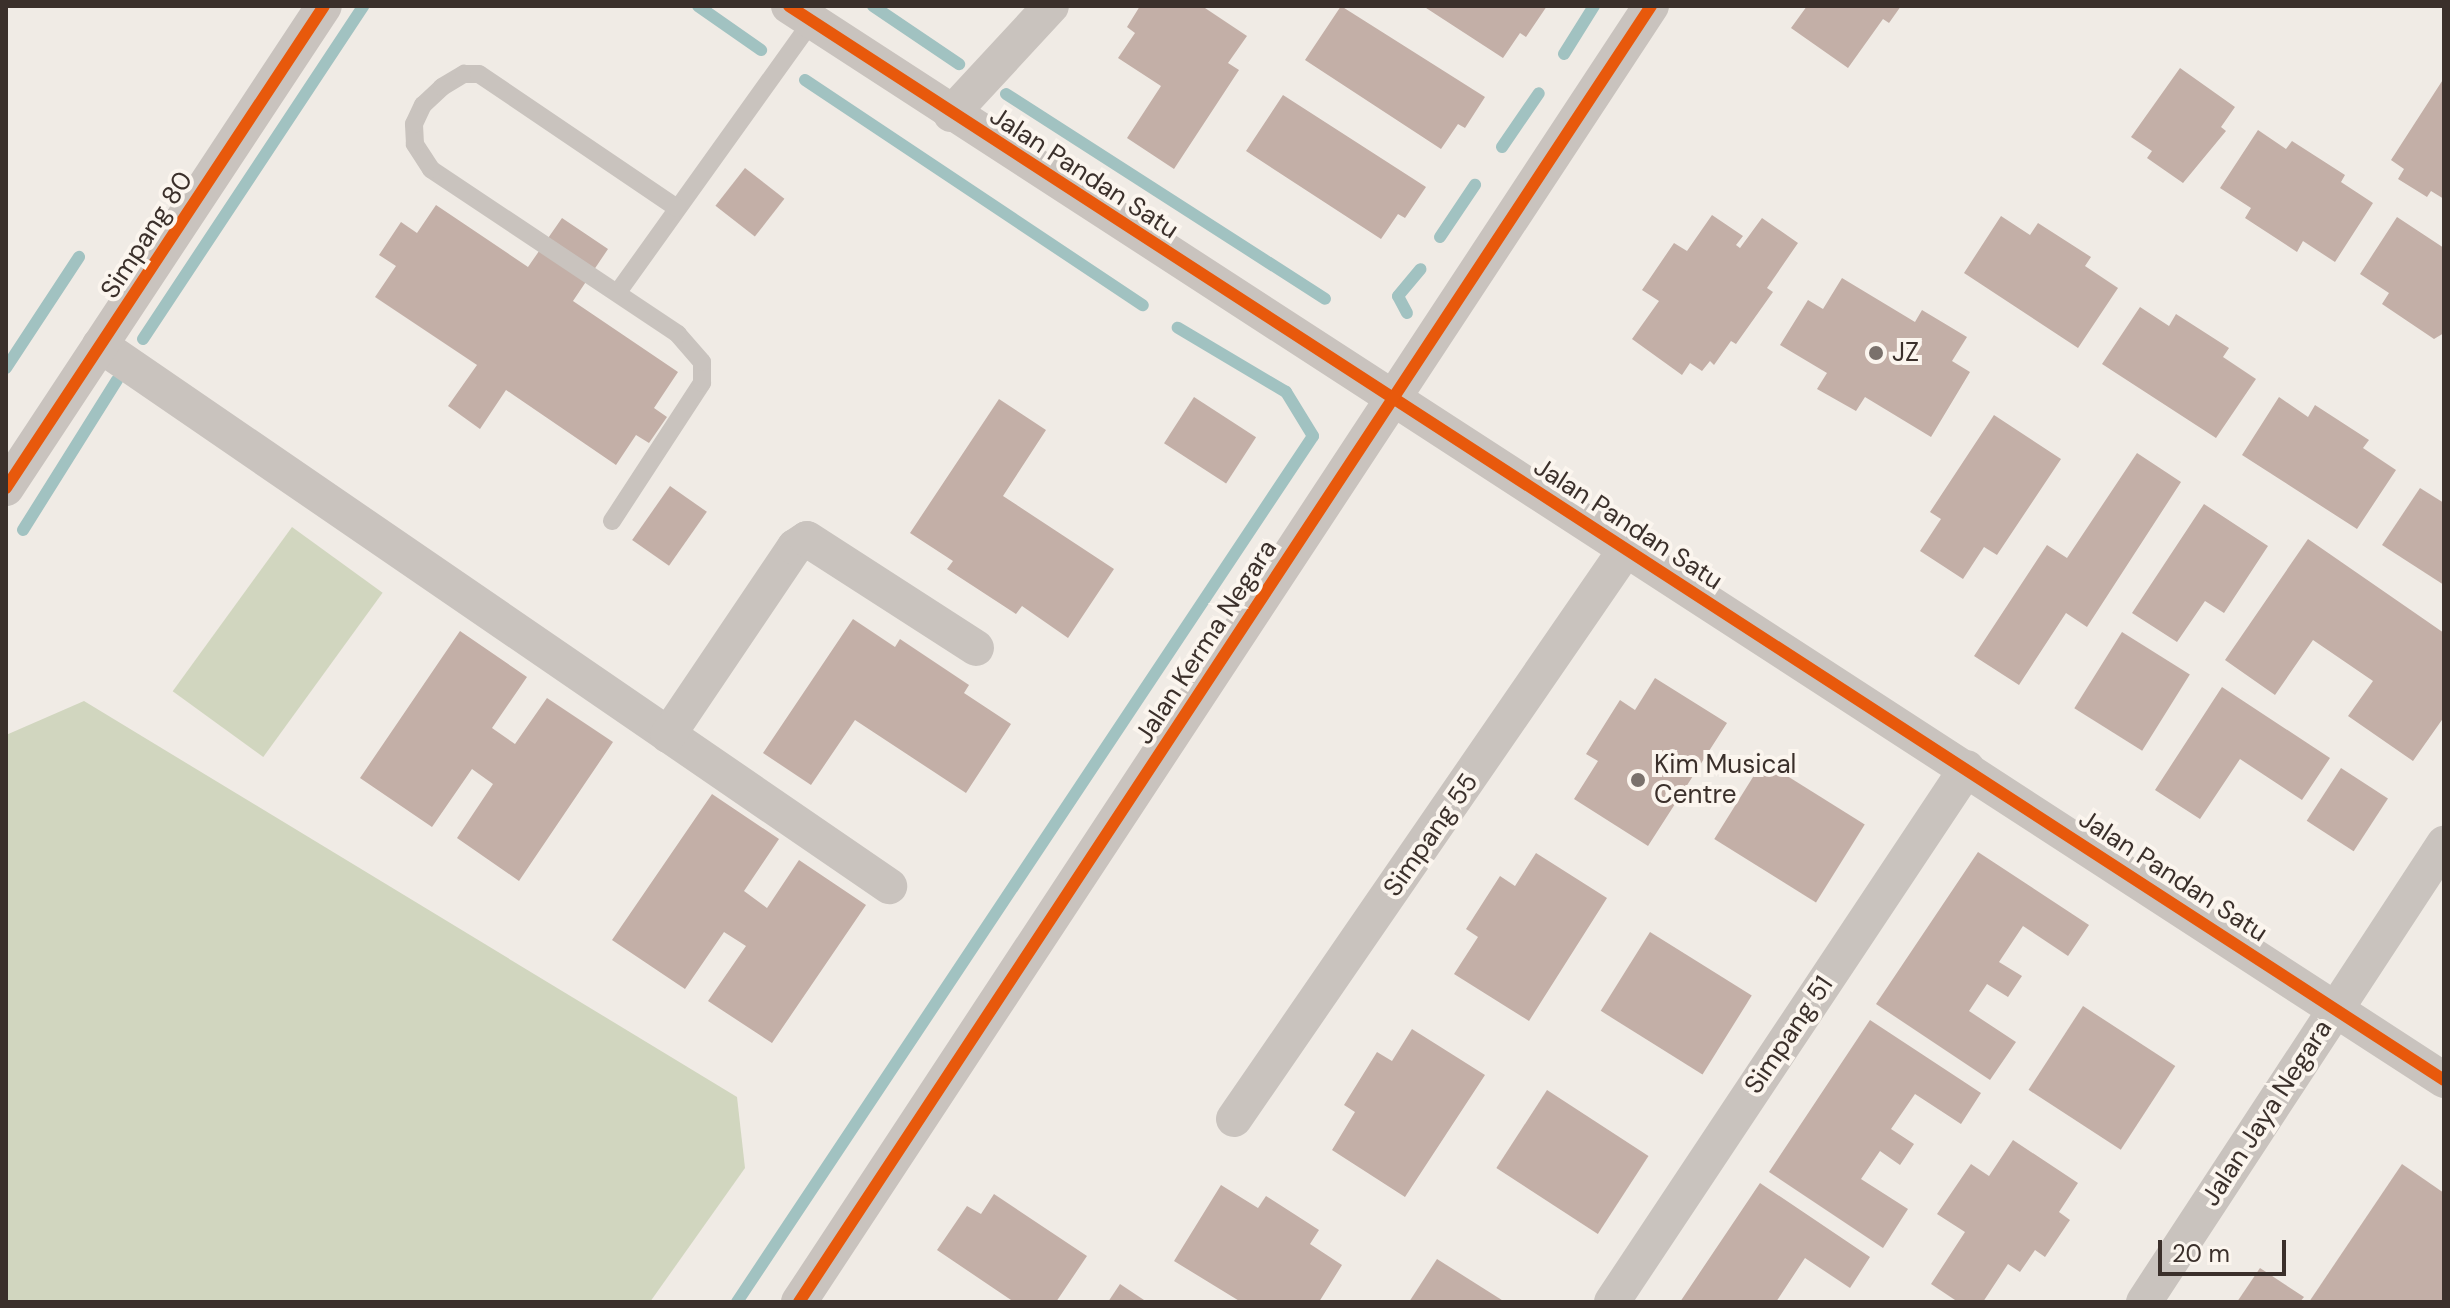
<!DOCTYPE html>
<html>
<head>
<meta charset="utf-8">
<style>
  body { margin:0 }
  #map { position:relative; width:2450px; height:1308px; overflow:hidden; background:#f0ebe5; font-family:"DM Sans",sans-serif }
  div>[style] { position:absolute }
  .green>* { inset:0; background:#d1d6bf; transform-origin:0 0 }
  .stream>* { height:12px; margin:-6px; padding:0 6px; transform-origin:6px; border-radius:6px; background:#a1c2c1 }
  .building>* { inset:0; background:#c3afa7; transform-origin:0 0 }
  .service>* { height:18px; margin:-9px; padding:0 9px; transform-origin:9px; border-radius:9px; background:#c9c3be }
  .minor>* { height:36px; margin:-18px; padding:0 18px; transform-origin:18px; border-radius:18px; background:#c9c3be }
  .cycleway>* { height:12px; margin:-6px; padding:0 6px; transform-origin:6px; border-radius:6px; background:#e8590c }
  .dots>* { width:22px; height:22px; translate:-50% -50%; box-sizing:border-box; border:4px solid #fbf5ee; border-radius:50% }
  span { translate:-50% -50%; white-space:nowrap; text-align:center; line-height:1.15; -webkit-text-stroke:8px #fbf5ee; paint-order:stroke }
  .street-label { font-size:26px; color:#3b302b }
  .poi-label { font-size:26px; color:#3b302b }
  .left { translate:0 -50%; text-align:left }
  .frame { position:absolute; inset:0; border:8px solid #3b302b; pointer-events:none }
  .scale { position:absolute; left:2158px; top:1240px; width:128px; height:36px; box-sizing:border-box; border:4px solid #3b302b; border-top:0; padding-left:10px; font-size:24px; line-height:28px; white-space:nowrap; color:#3b302b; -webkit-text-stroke:6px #fbf5ee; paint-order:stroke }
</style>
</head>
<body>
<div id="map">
  <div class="green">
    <div style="left:292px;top:527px;width:112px;height:203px;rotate:36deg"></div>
    <div style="clip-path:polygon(84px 701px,737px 1097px,745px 1168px,650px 1302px,6px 1302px,6px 735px)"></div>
  </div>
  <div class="stream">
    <div style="left:698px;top:6px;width:77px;rotate:34.9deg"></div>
    <div style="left:873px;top:6px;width:104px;rotate:34deg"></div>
    <div style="left:1564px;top:54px;width:57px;rotate:-58deg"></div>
    <div style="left:805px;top:80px;width:406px;rotate:33.7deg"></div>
    <div style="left:1006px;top:94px;width:379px;rotate:32.7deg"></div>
    <div style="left:1502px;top:147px;width:65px;rotate:-55.6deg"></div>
    <div style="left:1440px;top:237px;width:63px;rotate:-56.1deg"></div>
    <div style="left:1407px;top:313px;width:19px;rotate:-118deg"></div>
    <div style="left:1398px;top:296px;width:35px;rotate:-50deg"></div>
    <div style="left:143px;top:339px;width:399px;rotate:-56.5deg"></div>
    <div style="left:6px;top:368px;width:133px;rotate:-56.7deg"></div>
    <div style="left:23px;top:530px;width:177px;rotate:-57.9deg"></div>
    <div style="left:737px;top:1302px;width:1040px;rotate:-56.37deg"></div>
    <div style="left:1313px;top:436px;width:52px;rotate:-121.5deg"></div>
    <div style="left:1286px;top:392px;width:126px;rotate:-149.3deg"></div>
  </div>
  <div class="building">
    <div style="clip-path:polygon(1140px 6px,1202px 6px,1247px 36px,1228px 63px,1239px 70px,1174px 169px,1127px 138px,1161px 86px,1118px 58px,1135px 33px,1127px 27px)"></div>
    <div style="clip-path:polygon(1341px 6px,1485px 97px,1465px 128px,1458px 124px,1441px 149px,1305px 60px)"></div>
    <div style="clip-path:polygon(1423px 6px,1547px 6px,1526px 37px,1520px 33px,1503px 58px)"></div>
    <div style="clip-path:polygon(1807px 6px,1901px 6px,1889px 23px,1883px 19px,1848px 68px,1791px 28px)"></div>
    <div style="clip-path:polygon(2180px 68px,2235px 107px,2221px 127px,2226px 131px,2183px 183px,2147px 158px,2152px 151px,2131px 137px)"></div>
    <div style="clip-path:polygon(2444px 78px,2444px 199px,2431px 191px,2427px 197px,2398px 179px,2404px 169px,2391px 160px)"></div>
    <div style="clip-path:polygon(1283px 95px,1426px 187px,1405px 218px,1398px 214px,1381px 239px,1246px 151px)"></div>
    <div style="clip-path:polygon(2258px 130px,2286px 149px,2292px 141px,2345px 175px,2341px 182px,2373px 203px,2335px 262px,2303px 241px,2297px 252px,2245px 218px,2251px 208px,2220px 188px)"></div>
    <div style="left:745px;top:168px;width:50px;height:48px;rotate:38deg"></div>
    <div style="clip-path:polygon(436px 205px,528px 267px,562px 218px,608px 249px,573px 301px,678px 372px,654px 408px,667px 417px,649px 443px,636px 435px,616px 465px,506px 390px,480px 429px,448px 406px,477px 365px,375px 297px,396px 266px,379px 255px,401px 222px,417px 233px)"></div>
    <div style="clip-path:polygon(1712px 215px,1743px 236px,1736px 245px,1740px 248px,1762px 218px,1798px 243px,1767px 288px,1773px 292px,1736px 344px,1731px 341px,1714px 365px,1710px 361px,1702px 371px,1690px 363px,1682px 375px,1632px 339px,1659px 301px,1642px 290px,1674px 243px,1687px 251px)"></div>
    <div style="clip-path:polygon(2001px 216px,2030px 235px,2038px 223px,2091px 257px,2085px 266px,2118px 288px,2078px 348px,1964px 273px)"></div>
    <div style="clip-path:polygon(2397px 217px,2444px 248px,2444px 333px,2434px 339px,2382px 304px,2389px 293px,2360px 274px)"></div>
    <div style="clip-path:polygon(1842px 278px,1915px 322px,1922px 310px,1967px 337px,1952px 361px,1970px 372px,1931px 437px,1865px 397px,1856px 411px,1817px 389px,1827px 373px,1780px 345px,1808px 300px,1823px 309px)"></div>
    <div style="clip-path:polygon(2140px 307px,2169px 326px,2176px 314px,2229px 348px,2223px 357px,2256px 379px,2216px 438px,2102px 364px)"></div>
    <div style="left:1194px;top:397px;width:74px;height:55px;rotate:33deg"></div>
    <div style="clip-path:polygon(2279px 397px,2308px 417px,2315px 405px,2369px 440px,2363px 448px,2396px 470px,2357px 529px,2242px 455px)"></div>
    <div style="clip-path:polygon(999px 399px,1046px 430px,1003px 496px,1114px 569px,1068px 638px,1022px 606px,1016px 614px,947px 569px,953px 561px,910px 533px)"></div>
    <div style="clip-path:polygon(1994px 415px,2061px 459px,1997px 555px,1984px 547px,1963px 579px,1920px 551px,1941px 519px,1930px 512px)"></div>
    <div style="clip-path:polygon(2137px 453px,2181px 482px,2087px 627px,2066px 613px,2019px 685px,1974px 656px,2047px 545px,2067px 558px)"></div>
    <div style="left:670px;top:486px;width:45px;height:66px;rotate:35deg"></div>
    <div style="clip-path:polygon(2420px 488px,2444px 503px,2444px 585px,2382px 545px)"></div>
    <div style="clip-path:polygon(2204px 504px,2268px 546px,2224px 613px,2205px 601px,2177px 642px,2132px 613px)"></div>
    <div style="clip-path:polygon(2308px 539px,2444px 633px,2444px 717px,2413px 761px,2348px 716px,2373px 681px,2313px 640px,2275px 695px,2225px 660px)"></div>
    <div style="clip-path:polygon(853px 619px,895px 647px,900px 639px,969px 685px,964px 693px,1011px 724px,966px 793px,855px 720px,811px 785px,763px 753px)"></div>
    <div style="clip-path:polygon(460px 631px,527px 677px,492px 728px,515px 744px,547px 698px,613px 742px,519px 881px,457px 838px,493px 784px,472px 769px,432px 827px,360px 778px)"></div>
    <div style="left:2122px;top:632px;width:80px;height:90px;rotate:32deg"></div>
    <div style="clip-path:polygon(1655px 678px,1727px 723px,1648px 846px,1574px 799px,1598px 761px,1586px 754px,1620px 700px,1635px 710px)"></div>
    <div style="clip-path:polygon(2222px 687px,2330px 758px,2302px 800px,2240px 759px,2200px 819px,2155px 790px)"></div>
    <div style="left:1763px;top:761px;width:120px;height:92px;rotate:32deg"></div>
    <div style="left:2341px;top:768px;width:56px;height:63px;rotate:33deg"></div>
    <div style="clip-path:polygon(712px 794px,779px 839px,744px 891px,767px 908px,799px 860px,866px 905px,772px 1043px,708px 1001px,746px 946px,724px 932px,685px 989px,612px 940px)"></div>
    <div style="clip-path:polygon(1978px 852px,2089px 925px,2068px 956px,2023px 926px,1999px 962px,2022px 976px,2008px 997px,1987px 984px,1969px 1011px,2016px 1042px,1990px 1080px,1876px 1004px)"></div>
    <div style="clip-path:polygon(1536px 853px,1607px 898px,1529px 1021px,1454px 974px,1478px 937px,1466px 929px,1500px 876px,1515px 886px)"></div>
    <div style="left:1650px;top:932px;width:120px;height:93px;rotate:32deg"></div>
    <div style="left:2083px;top:1006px;width:110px;height:100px;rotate:33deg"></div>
    <div style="clip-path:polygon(1870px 1020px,1981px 1093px,1961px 1124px,1915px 1094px,1891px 1129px,1914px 1144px,1900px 1165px,1880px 1151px,1861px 1179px,1908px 1209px,1883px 1248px,1769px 1172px)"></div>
    <div style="clip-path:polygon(1412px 1029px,1485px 1075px,1405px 1197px,1332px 1150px,1355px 1112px,1344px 1105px,1377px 1052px,1392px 1061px)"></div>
    <div style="left:1547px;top:1090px;width:121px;height:93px;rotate:33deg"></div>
    <div style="clip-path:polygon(2013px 1140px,2078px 1183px,2059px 1212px,2070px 1220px,2045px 1257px,2035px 1250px,2020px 1272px,2008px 1264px,1983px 1302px,1958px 1302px,1931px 1284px,1965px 1232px,1937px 1214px,1971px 1164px,1989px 1176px)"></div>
    <div style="clip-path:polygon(2402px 1164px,2444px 1193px,2444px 1302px,2309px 1302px)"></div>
    <div style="clip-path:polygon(1760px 1183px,1870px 1257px,1850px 1288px,1805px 1258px,1776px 1302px,1680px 1302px)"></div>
    <div style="clip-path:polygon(1221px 1185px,1258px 1208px,1266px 1196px,1319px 1230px,1310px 1244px,1342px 1265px,1319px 1302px,1241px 1302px,1174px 1261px)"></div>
    <div style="clip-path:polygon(994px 1194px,1087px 1256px,1056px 1302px,1014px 1302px,937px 1250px,967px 1206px,981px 1214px)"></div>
    <div style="clip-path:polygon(1437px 1259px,1505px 1302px,1409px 1302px)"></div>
    <div style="clip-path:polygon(2260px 1268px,2304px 1297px,2300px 1302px,2237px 1302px)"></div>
    <div style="clip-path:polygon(1120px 1284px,1147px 1302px,1108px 1302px)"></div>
  </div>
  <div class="service">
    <div style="left:618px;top:292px;width:333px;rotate:-54.4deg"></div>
    <div style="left:612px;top:521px;width:165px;rotate:-56.9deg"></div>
    <div style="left:702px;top:383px;width:21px;rotate:-90deg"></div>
    <div style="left:702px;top:362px;width:37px;rotate:-131deg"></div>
    <div style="left:678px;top:334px;width:297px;rotate:-146.3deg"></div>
    <div style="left:431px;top:169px;width:30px;rotate:-123deg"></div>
    <div style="left:415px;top:144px;width:20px;rotate:-93deg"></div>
    <div style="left:414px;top:124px;width:21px;rotate:-65deg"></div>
    <div style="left:423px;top:105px;width:26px;rotate:-43deg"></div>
    <div style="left:442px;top:87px;width:26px;rotate:-31deg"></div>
    <div style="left:464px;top:74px;width:15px"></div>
    <div style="left:479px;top:74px;width:239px;rotate:34.1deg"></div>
  </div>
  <div class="minor">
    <div style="left:789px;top:6px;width:1973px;rotate:32.98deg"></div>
    <div style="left:951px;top:114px;width:147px;rotate:-47.2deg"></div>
    <div style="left:100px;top:345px;width:957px;rotate:34.44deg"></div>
    <div style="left:6px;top:488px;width:577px;rotate:-56.59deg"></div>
    <div style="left:668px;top:735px;width:227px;rotate:-56deg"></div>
    <div style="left:795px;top:547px;width:14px;rotate:-34deg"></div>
    <div style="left:807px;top:539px;width:201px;rotate:32.8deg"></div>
    <div style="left:1234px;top:1119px;width:692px;rotate:-55.48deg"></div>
    <div style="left:799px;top:1302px;width:1551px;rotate:-56.68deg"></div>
    <div style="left:1612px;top:1302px;width:641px;rotate:-56.38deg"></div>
    <div style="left:2144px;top:1302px;width:548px;rotate:-56.77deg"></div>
  </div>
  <div class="cycleway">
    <div style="left:789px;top:6px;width:1973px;rotate:32.98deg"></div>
    <div style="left:6px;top:488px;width:577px;rotate:-56.59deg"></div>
    <div style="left:799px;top:1302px;width:1551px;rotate:-56.68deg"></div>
  </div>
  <div class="dots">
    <div style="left:1876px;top:353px;background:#7a716c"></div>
    <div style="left:1638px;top:780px;background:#7a716c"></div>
  </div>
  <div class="street-label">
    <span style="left:1084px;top:173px;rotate:33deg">Jalan Pandan Satu</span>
    <span style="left:147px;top:235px;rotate:-57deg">Simpang 80</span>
    <span style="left:1628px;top:524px;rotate:33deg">Jalan Pandan Satu</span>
    <span style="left:1206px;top:642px;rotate:-57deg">Jalan Kerma Negara</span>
    <span style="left:1431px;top:835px;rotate:-55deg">Simpang 55</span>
    <span style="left:2173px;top:876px;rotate:33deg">Jalan Pandan Satu</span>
    <span style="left:1789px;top:1035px;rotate:-56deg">Simpang 51</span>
    <span style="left:2267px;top:1113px;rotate:-57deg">Jalan Jaya Negara</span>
  </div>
  <div class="poi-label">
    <span class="left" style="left:1892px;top:353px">JZ</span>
    <span class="left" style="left:1654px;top:780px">Kim Musical<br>Centre</span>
  </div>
  <div class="frame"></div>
  <div class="scale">20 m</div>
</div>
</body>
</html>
